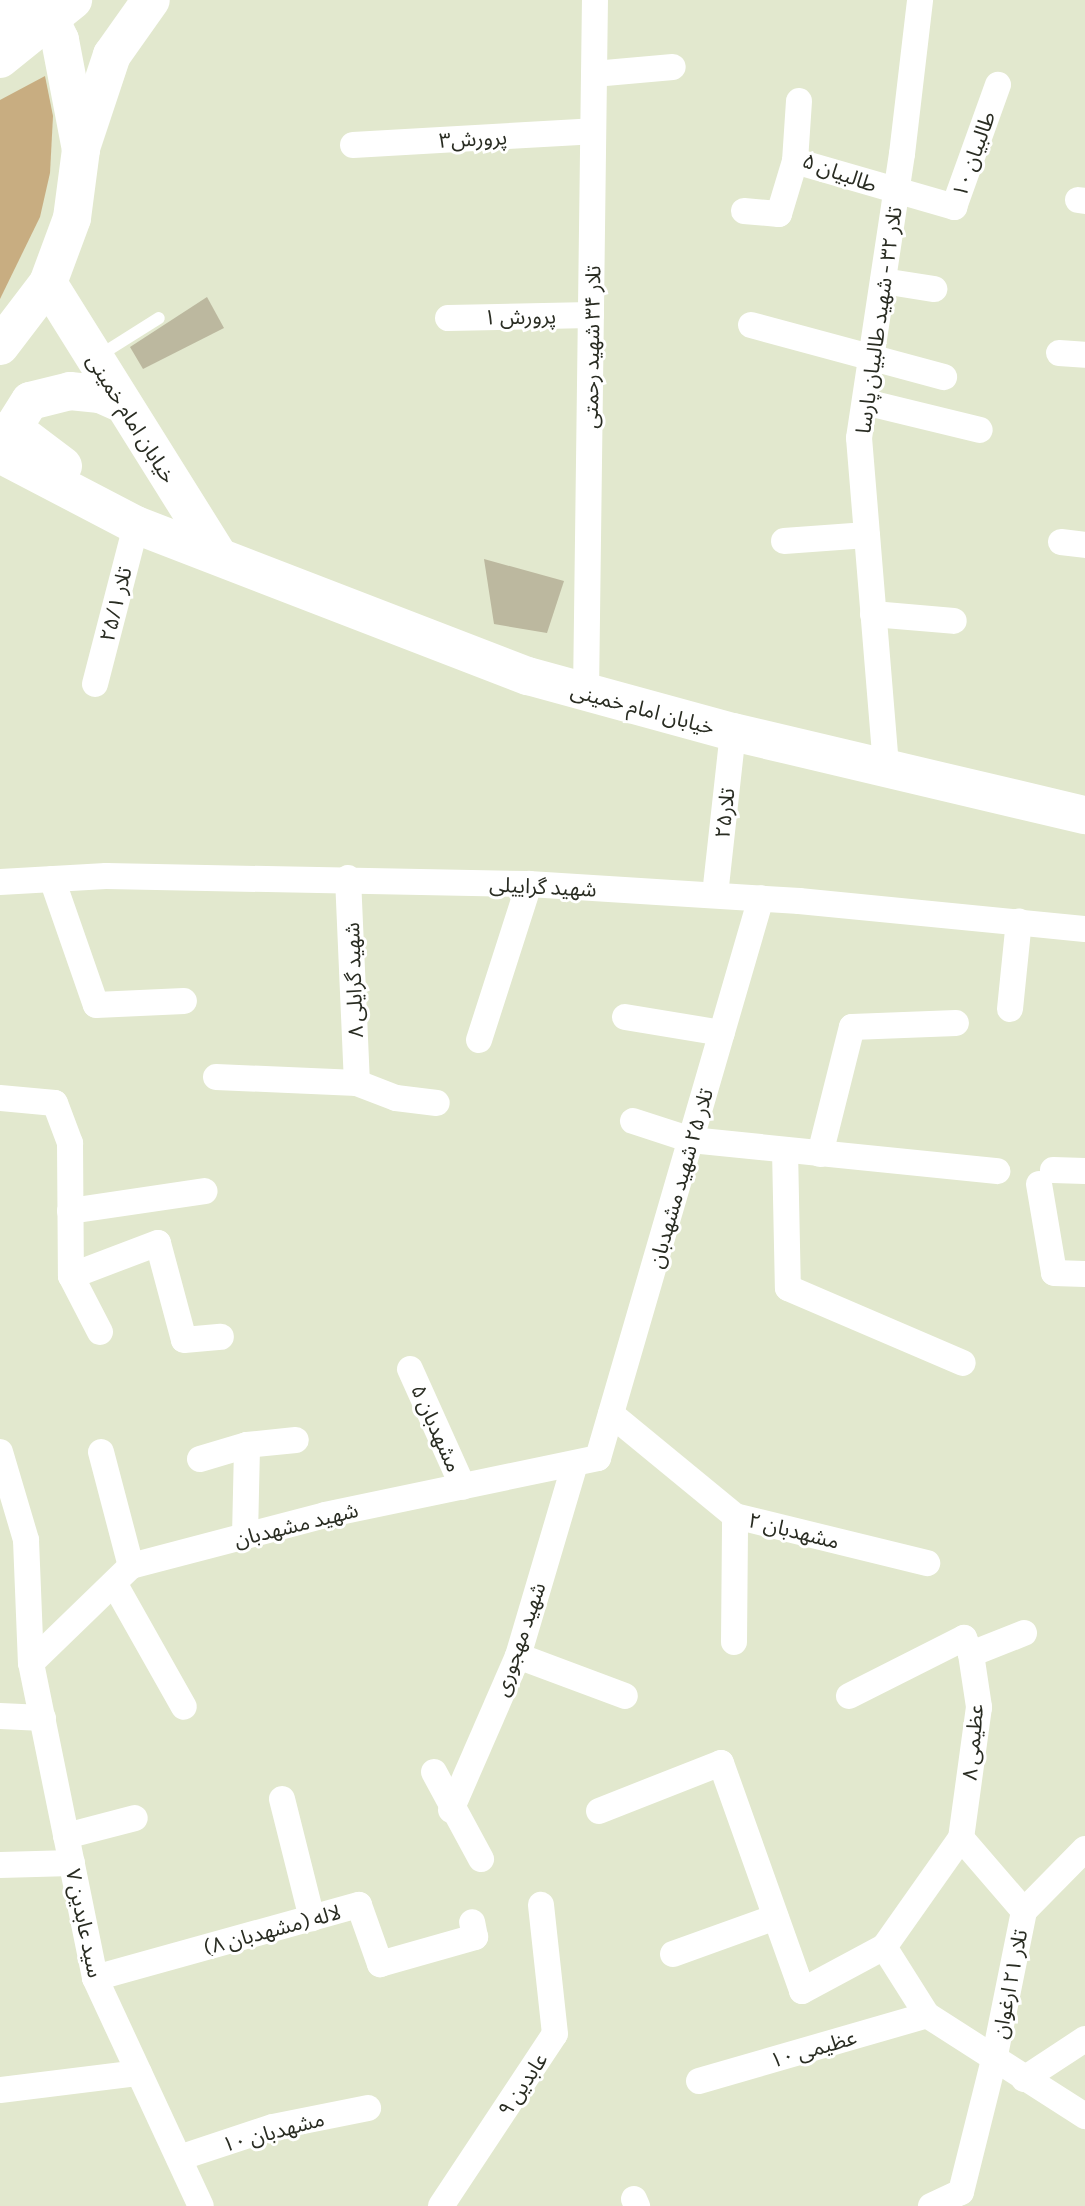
<!DOCTYPE html>
<html>
<head>
<meta charset="utf-8">
<style>
  body { margin:0 }
  #map { position:relative; width:1085px; height:2206px; overflow:hidden; background:#e2e8ce; font-family:Commissioner,"Noto Sans Arabic",sans-serif }
  div>[style] { position:absolute }
  .green>* { inset:0; background:#c8ad81 }
  .building>* { inset:0; background:#bcb89f }
  .service>* { height:12px; margin:-6px; padding:0 6px; transform-origin:6px; border-radius:6px; background:#fff }
  .minor>* { height:26px; margin:-13px; padding:0 13px; transform-origin:13px; border-radius:13px; background:#fff }
  .primary>* { height:38px; margin:-19px; padding:0 19px; transform-origin:19px; border-radius:19px; background:#fff }
  .trunk>* { height:38px; margin:-19px; padding:0 19px; transform-origin:19px; border-radius:19px; background:#fff }
  span { translate:-50% -50%; white-space:nowrap; text-align:center; line-height:1.15; -webkit-text-stroke:6px #fff; paint-order:stroke }
  .street-label { font-size:21px; color:#292c22 }
</style>
</head>
<body>
<div id="map">
  <div class="green">
    <div style="clip-path:polygon(45px 76px,53px 116px,50px 173px,40px 217px,0 299px,0 100px)"></div>
  </div>
  <div class="building">
    <div style="clip-path:polygon(207px 297px,224px 328px,143px 369px,130px 347px)"></div>
    <div style="clip-path:polygon(484px 559px,564px 581px,547px 633px,494px 624px)"></div>
  </div>
  <div class="service">
    <div style="left:97px;top:357px;width:73px;rotate:-32.2deg"></div>
  </div>
  <div class="minor">
    <div style="left:594px;top:74px;width:79px;rotate:-5.1deg"></div>
    <div style="left:799px;top:101px;width:60px;rotate:93.8deg"></div>
    <div style="left:795px;top:161px;width:166px;rotate:16.1deg"></div>
    <div style="left:954px;top:207px;width:130px;rotate:-70.2deg"></div>
    <div style="left:353px;top:145px;width:240px;rotate:-3.3deg"></div>
    <div style="left:1078px;top:200px;width:7px;rotate:8deg"></div>
    <div style="left:744px;top:211px;width:35px;rotate:5deg"></div>
    <div style="left:779px;top:214px;width:55px;rotate:-73.2deg"></div>
    <div style="left:883px;top:281px;width:52px;rotate:8.9deg"></div>
    <div style="left:448px;top:318px;width:143px;rotate:-1.2deg"></div>
    <div style="left:751px;top:325px;width:200px;rotate:15.1deg"></div>
    <div style="left:1059px;top:353px;width:26px;rotate:4deg"></div>
    <div style="left:865px;top:402px;width:118px;rotate:13.7deg"></div>
    <div style="left:784px;top:541px;width:83px;rotate:-4.1deg"></div>
    <div style="left:1061px;top:542px;width:24px;rotate:7deg"></div>
    <div style="left:873px;top:614px;width:81px;rotate:4.9deg"></div>
    <div style="left:95px;top:684px;width:164px;rotate:-75.5deg"></div>
    <div style="left:586px;top:694px;width:694px;rotate:-89.26deg"></div>
    <div style="left:886px;top:766px;width:329px;rotate:-94.7deg"></div>
    <div style="left:859px;top:438px;width:287px;rotate:-81.4deg"></div>
    <div style="left:902px;top:154px;width:155px;rotate:-83.3deg"></div>
    <div style="left:348px;top:878px;width:205px;rotate:87.5deg"></div>
    <div style="left:52px;top:879px;width:133px;rotate:70.8deg"></div>
    <div style="left:96px;top:1005px;width:88px;rotate:-2.6deg"></div>
    <div style="left:0;top:882px;width:106px;rotate:-3.2deg"></div>
    <div style="left:106px;top:876px;width:423px;rotate:1.1deg"></div>
    <div style="left:529px;top:884px;width:271px;rotate:3.6deg"></div>
    <div style="left:799px;top:901px;width:287px;rotate:5.6deg"></div>
    <div style="left:715px;top:895px;width:164px;rotate:-83.7deg"></div>
    <div style="left:1010px;top:1009px;width:88px;rotate:-84.2deg"></div>
    <div style="left:625px;top:1017px;width:98px;rotate:9.4deg"></div>
    <div style="left:479px;top:1040px;width:164px;rotate:-72.2deg"></div>
    <div style="left:216px;top:1077px;width:141px;rotate:2.4deg"></div>
    <div style="left:357px;top:1083px;width:42px;rotate:21deg"></div>
    <div style="left:396px;top:1098px;width:41px;rotate:7deg"></div>
    <div style="left:0;top:1098px;width:55px;rotate:5.2deg"></div>
    <div style="left:55px;top:1103px;width:43px;rotate:69.4deg"></div>
    <div style="left:70px;top:1143px;width:133px;rotate:89.6deg"></div>
    <div style="left:71px;top:1276px;width:63px;rotate:62.6deg"></div>
    <div style="left:633px;top:1121px;width:61px;rotate:18.1deg"></div>
    <div style="left:691px;top:1140px;width:308px;rotate:5.8deg"></div>
    <div style="left:785px;top:1150px;width:138px;rotate:88.8deg"></div>
    <div style="left:788px;top:1288px;width:190px;rotate:23.2deg"></div>
    <div style="left:820px;top:1154px;width:131px;rotate:-75.9deg"></div>
    <div style="left:852px;top:1027px;width:104px;rotate:-2.2deg"></div>
    <div style="left:1053px;top:1170px;width:32px;rotate:2deg"></div>
    <div style="left:1039px;top:1184px;width:90px;rotate:80.4deg"></div>
    <div style="left:1054px;top:1273px;width:31px;rotate:2deg"></div>
    <div style="left:70px;top:1211px;width:136px;rotate:-8.4deg"></div>
    <div style="left:71px;top:1276px;width:93px;rotate:-20.8deg"></div>
    <div style="left:158px;top:1243px;width:100px;rotate:75deg"></div>
    <div style="left:184px;top:1340px;width:37px;rotate:-5deg"></div>
    <div style="left:410px;top:1369px;width:129px;rotate:65.8deg"></div>
    <div style="left:611px;top:1414px;width:161px;rotate:39.4deg"></div>
    <div style="left:735px;top:1516px;width:198px;rotate:13.8deg"></div>
    <div style="left:0;top:1452px;width:92px;rotate:73.5deg"></div>
    <div style="left:26px;top:1540px;width:123px;rotate:87.7deg"></div>
    <div style="left:31px;top:1663px;width:321px;rotate:78.5deg"></div>
    <div style="left:95px;top:1978px;width:251px;rotate:65.1deg"></div>
    <div style="left:101px;top:1452px;width:118px;rotate:75.3deg"></div>
    <div style="left:200px;top:1459px;width:49px;rotate:-16.6deg"></div>
    <div style="left:247px;top:1445px;width:49px;rotate:-5.8deg"></div>
    <div style="left:245px;top:1536px;width:91px;rotate:-88.7deg"></div>
    <div style="left:114px;top:1583px;width:142px;rotate:60.6deg"></div>
    <div style="left:734px;top:1642px;width:126px;rotate:-89.5deg"></div>
    <div style="left:971px;top:1654px;width:57px;rotate:-21.6deg"></div>
    <div style="left:518px;top:1656px;width:114px;rotate:20.5deg"></div>
    <div style="left:31px;top:1663px;width:139px;rotate:-44.1deg"></div>
    <div style="left:131px;top:1566px;width:201px;rotate:-14.7deg"></div>
    <div style="left:325px;top:1515px;width:279px;rotate:-11.8deg"></div>
    <div style="left:598px;top:1458px;width:583px;rotate:-73.77deg"></div>
    <div style="left:849px;top:1696px;width:129px;rotate:-26.8deg"></div>
    <div style="left:964px;top:1638px;width:17px;rotate:66deg"></div>
    <div style="left:971px;top:1654px;width:54px;rotate:81.4deg"></div>
    <div style="left:979px;top:1707px;width:132px;rotate:97.8deg"></div>
    <div style="left:961px;top:1838px;width:96px;rotate:49.2deg"></div>
    <div style="left:0;top:1716px;width:43px;rotate:2.7deg"></div>
    <div style="left:434px;top:1772px;width:99px;rotate:61.6deg"></div>
    <div style="left:282px;top:1799px;width:123px;rotate:75.9deg"></div>
    <div style="left:451px;top:1810px;width:168px;rotate:-66.5deg"></div>
    <div style="left:518px;top:1656px;width:201px;rotate:-73.5deg"></div>
    <div style="left:599px;top:1811px;width:131px;rotate:-21.5deg"></div>
    <div style="left:721px;top:1763px;width:242px;rotate:70.4deg"></div>
    <div style="left:802px;top:1991px;width:93px;rotate:-28.2deg"></div>
    <div style="left:66px;top:1836px;width:71px;rotate:-14.6deg"></div>
    <div style="left:961px;top:1838px;width:133px;rotate:125.2deg"></div>
    <div style="left:884px;top:1947px;width:80px;rotate:57.7deg"></div>
    <div style="left:927px;top:2015px;width:188px;rotate:32.6deg"></div>
    <div style="left:0;top:1865px;width:72px;rotate:-1.6deg"></div>
    <div style="left:673px;top:1954px;width:109px;rotate:-19.8deg"></div>
    <div style="left:95px;top:1978px;width:274px;rotate:-15.5deg"></div>
    <div style="left:359px;top:1905px;width:63px;rotate:70.4deg"></div>
    <div style="left:380px;top:1964px;width:99px;rotate:-15.9deg"></div>
    <div style="left:475px;top:1937px;width:15px;rotate:-101deg"></div>
    <div style="left:1024px;top:2079px;width:73px;rotate:-33.3deg"></div>
    <div style="left:699px;top:2081px;width:237px;rotate:-16.1deg"></div>
    <div style="left:0;top:2090px;width:140px;rotate:-7deg"></div>
    <div style="left:179px;top:2158px;width:99px;rotate:-18.3deg"></div>
    <div style="left:273px;top:2127px;width:97px;rotate:-11.3deg"></div>
    <div style="left:634px;top:2199px;width:8px;rotate:67deg"></div>
    <div style="left:441px;top:2206px;width:206px;rotate:-56.5deg"></div>
    <div style="left:555px;top:2034px;width:130px;rotate:-96.2deg"></div>
    <div style="left:931px;top:2206px;width:33px;rotate:-25deg"></div>
    <div style="left:961px;top:2192px;width:136px;rotate:-76deg"></div>
    <div style="left:994px;top:2060px;width:152px;rotate:-78.6deg"></div>
    <div style="left:1024px;top:1911px;width:87px;rotate:-45.5deg"></div>
  </div>
  <div class="primary">
    <div style="left:48px;top:283px;width:319px;rotate:58deg"></div>
    <div style="left:0;top:454px;width:153px;rotate:27.6deg"></div>
    <div style="left:136px;top:525px;width:420px;rotate:21.1deg"></div>
    <div style="left:528px;top:676px;width:213px;rotate:15.3deg"></div>
    <div style="left:733px;top:732px;width:362px;rotate:13.3deg"></div>
    <div style="left:63px;top:466px;width:56px;rotate:-142.9deg"></div>
    <div style="left:18px;top:432px;width:9px;rotate:-103deg"></div>
    <div style="left:16px;top:423px;width:26px;rotate:-58deg"></div>
    <div style="left:30px;top:401px;width:41px;rotate:-14deg"></div>
    <div style="left:70px;top:391px;width:30px;rotate:6deg"></div>
    <div style="left:100px;top:394px;width:24px;rotate:24deg"></div>
  </div>
  <div class="trunk">
    <div style="left:0;top:18px;width:29px;rotate:-38deg"></div>
    <div style="left:0;top:59px;width:94px;rotate:-38.9deg"></div>
    <div style="left:81px;top:148px;width:98px;rotate:-71.6deg"></div>
    <div style="left:112px;top:55px;width:67px;rotate:-54.7deg"></div>
    <div style="left:0;top:346px;width:79px;rotate:-52.7deg"></div>
    <div style="left:48px;top:283px;width:69px;rotate:-69.7deg"></div>
    <div style="left:72px;top:218px;width:69px;rotate:-82.5deg"></div>
    <div style="left:81px;top:150px;width:112px;rotate:-100.8deg"></div>
    <div style="left:60px;top:40px;width:44px;rotate:-115.4deg"></div>
  </div>
  <div class="street-label">
    <span style="left:473px;top:138px;rotate:-3deg">پرورش۳</span>
    <span style="left:973px;top:154px;rotate:-70deg">طالبیان ۱۰</span>
    <span style="left:840px;top:172px;rotate:20deg">طالبیان ۵</span>
    <span style="left:520px;top:316px;rotate:-1deg">پرورش ۱</span>
    <span style="left:878px;top:320px;rotate:-82deg">تلار ۳۲ - شهید طالبیان پارسا</span>
    <span style="left:591px;top:347px;rotate:-89deg">تلار ۳۴ شهید رحمتی</span>
    <span style="left:132px;top:418px;rotate:58deg">خیابان امام خمینی</span>
    <span style="left:115px;top:604px;rotate:-76deg">تلار ۲۵/۱</span>
    <span style="left:643px;top:708px;rotate:15deg">خیابان امام خمینی</span>
    <span style="left:724px;top:813px;rotate:-84deg">تلار۲۵</span>
    <span style="left:543px;top:886px;rotate:3deg">شهید گراییلی</span>
    <span style="left:353px;top:980px;rotate:-92deg">شهید گرایلی ۸</span>
    <span style="left:680px;top:1178px;rotate:-74deg">تلار ۲۵ شهید مشهدبان</span>
    <span style="left:437px;top:1428px;rotate:66deg">مشهدبان ۵</span>
    <span style="left:296px;top:1524px;rotate:-14deg">شهید مشهدبان</span>
    <span style="left:794px;top:1530px;rotate:14deg">مشهدبان ۲</span>
    <span style="left:519px;top:1639px;rotate:-71deg">شهید مهجوری</span>
    <span style="left:972px;top:1742px;rotate:-85deg">عظیمی ۸</span>
    <span style="left:85px;top:1923px;rotate:78deg">سید عابدین ۷</span>
    <span style="left:272px;top:1929px;rotate:-15deg">لاله (مشهدبان ۸)</span>
    <span style="left:1009px;top:1984px;rotate:-79deg">تلار ۲۱ ارغوان</span>
    <span style="left:813px;top:2048px;rotate:-16deg">عظیمی ۱۰</span>
    <span style="left:522px;top:2084px;rotate:-56deg">عابدین ۹</span>
    <span style="left:273px;top:2131px;rotate:-15deg">مشهدبان ۱۰</span>
  </div>
</div>
</body>
</html>
